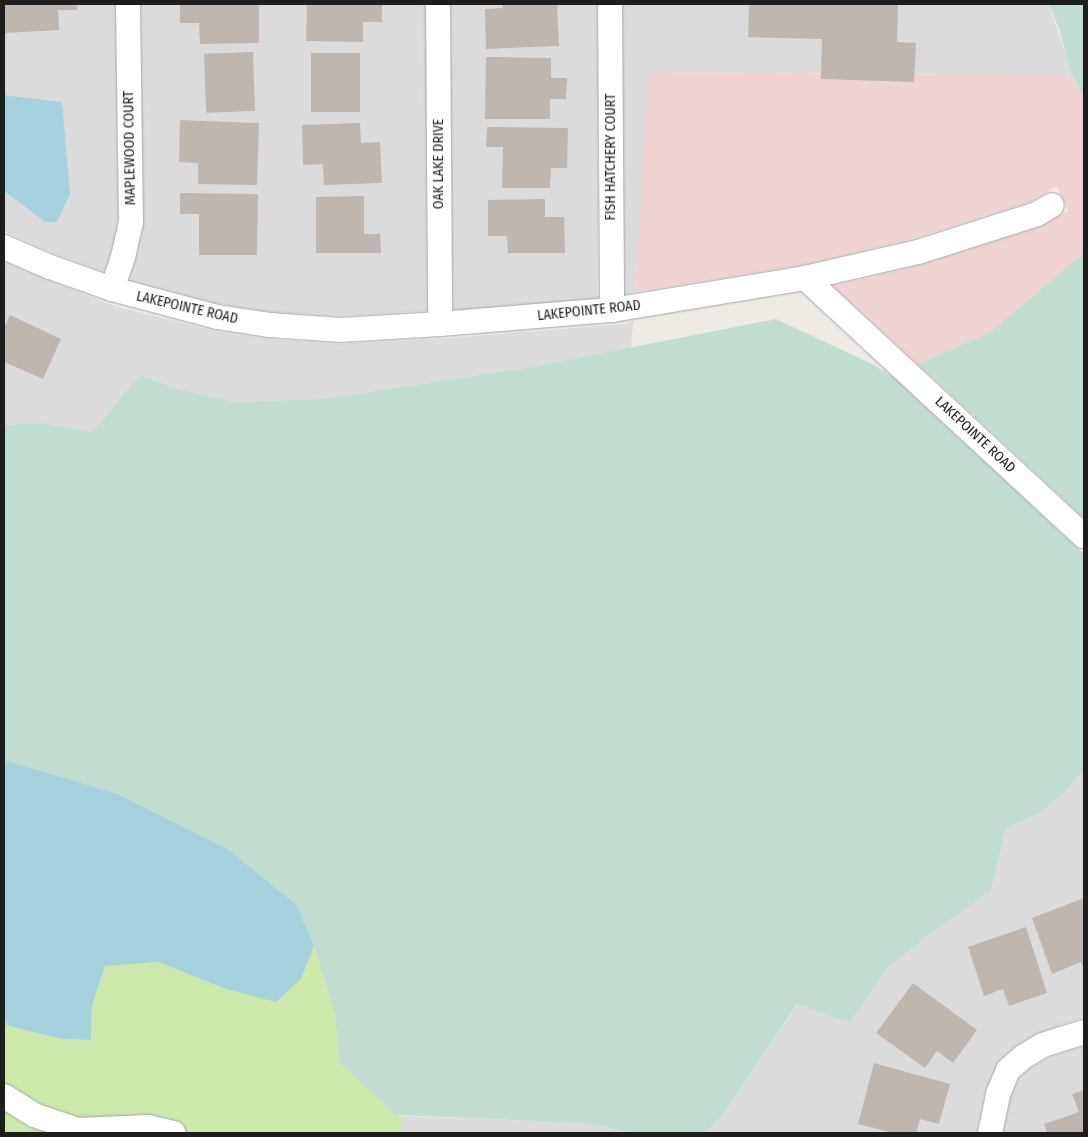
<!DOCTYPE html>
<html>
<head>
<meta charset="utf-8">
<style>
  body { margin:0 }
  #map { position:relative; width:1088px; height:1137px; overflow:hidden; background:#efebe4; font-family:"Fira Sans Condensed",sans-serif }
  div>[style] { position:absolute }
  .residential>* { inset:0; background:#dcdbdb; transform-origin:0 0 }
  .commercial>* { inset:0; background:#efd3d3 }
  .grass>* { inset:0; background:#cce8aa }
  .wetland>* { inset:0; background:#c1ddcf }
  .water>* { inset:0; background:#a5d2dc }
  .building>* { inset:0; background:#bfb6b0; transform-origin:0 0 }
  .roads { filter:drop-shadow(0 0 1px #a5a5a5) drop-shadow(0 0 1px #a5a5a5) }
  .minor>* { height:24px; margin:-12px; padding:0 12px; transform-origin:12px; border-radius:12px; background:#fff }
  span { translate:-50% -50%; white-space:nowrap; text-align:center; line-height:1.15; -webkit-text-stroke:4px #fff; paint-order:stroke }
  .street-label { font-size:14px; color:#1e1e1e }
  .frame { position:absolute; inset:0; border:5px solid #1e1e1e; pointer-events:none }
</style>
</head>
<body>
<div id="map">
  <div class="residential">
    <div style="clip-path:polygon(4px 4px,116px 4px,119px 220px,112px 253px,105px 272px,55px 254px,4px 231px,4px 191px,45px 222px,57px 222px,61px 102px,4px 95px)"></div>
    <div style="clip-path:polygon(140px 4px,426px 4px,428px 311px,341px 316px,272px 312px,219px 304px,128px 280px,135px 260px,143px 221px)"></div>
    <div style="left:450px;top:4px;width:148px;height:306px"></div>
    <div style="clip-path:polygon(622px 4px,1049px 4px,1073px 76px,650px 72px,635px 292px,624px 294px)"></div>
    <div style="clip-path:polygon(4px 262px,46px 280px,118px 307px,214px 331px,268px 339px,340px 344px,453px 338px,624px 324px,633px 321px,631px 348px,532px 367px,323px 399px,234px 402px,175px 388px,140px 375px,92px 432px,43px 423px,4px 425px)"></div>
    <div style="clip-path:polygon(1084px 770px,1084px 1017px,1038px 1033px,1016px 1046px,1000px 1060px,986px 1091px,977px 1133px,701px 1133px,722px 1116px,798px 1004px,850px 1023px,888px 967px,937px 929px,991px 891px,1006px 828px,1042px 812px,1067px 790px)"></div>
    <div style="clip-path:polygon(1084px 1046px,1084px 1133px,1002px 1133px,1010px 1098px,1018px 1079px,1030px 1068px,1048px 1058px)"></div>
    <div style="clip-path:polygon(402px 1116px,586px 1123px,635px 1133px,401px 1133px)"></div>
  </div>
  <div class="commercial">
    <div style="clip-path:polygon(649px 72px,1073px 76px,1084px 97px,1084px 253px,989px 333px,918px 364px,833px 286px,920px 265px,1040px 227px,1068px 211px,1057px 186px,1032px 201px,915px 238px,803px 265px,635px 292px)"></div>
  </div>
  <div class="grass">
    <div style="clip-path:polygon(314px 946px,335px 1015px,339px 1062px,396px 1115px,402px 1116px,401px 1133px,4px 1133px,4px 1019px,8px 1026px,61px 1039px,91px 1040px,92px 1006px,105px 966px,159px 962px,223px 988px,276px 1001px,301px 979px)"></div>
  </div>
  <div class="wetland">
    <div style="clip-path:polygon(1049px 4px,1084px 4px,1084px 97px,1070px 71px,1060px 31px)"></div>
    <div style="clip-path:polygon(1084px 253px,1084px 518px,918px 364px,989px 333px)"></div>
    <div style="clip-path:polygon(776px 319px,870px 363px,892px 376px,1084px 554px,1084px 770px,1067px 790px,1042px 812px,1006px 828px,991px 891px,937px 929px,888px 967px,850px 1023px,797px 1004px,722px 1116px,704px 1133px,635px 1133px,585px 1123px,396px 1115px,339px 1062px,335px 1015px,314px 946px,297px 905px,229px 850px,118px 794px,4px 760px,4px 425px,43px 423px,92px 432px,140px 375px,175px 388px,234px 402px,323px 399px,532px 367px)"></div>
  </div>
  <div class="water">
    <div style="clip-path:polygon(4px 95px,62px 102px,70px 194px,57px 222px,45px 222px,4px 191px)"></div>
    <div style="clip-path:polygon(4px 760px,118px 794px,229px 850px,297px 905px,314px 946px,301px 979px,276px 1002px,223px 988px,159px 962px,105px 966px,92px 1006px,91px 1040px,61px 1039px,8px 1026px,4px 1019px)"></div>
  </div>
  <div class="building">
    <div style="clip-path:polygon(4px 4px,77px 4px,77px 10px,58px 10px,59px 30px,4px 33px)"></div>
    <div style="clip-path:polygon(180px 4px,259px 4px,259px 43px,200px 44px,199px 23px,180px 23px)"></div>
    <div style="clip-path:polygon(307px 4px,382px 4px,382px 22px,363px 22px,363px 42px,306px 41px)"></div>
    <div style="clip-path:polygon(503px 4px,557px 4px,559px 46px,486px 49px,485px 9px,503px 8px)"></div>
    <div style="clip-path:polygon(749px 4px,898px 4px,897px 42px,916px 43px,914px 82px,821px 79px,822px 39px,748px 37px)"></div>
    <div style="left:253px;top:52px;width:59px;height:49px;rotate:88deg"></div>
    <div style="left:360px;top:53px;width:59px;height:49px;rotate:90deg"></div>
    <div style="clip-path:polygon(486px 57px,551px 58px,551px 78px,567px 78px,566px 99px,550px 99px,550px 119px,485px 119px)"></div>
    <div style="clip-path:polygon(180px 120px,259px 123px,257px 185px,198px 184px,198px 163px,179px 162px)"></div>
    <div style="clip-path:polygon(360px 123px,361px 143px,380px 142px,382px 183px,324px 185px,323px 164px,303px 165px,302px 125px)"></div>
    <div style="clip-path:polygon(487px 127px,568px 128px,567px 168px,551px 168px,550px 188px,502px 188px,503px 147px,486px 147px)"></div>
    <div style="clip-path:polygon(180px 193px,258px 194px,257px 255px,199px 255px,199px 214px,180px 214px)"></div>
    <div style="clip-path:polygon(364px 196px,364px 234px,380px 234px,381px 253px,316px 253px,316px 197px)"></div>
    <div style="clip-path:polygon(545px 199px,545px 217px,564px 217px,565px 253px,508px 253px,507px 236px,488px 236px,488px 200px)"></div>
    <div style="clip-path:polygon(10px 315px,61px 339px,43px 379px,4px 362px,4px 328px)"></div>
    <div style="clip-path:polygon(1084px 898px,1084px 970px,1081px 962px,1052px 974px,1032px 918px)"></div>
    <div style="clip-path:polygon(1026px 927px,1047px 993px,1009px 1006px,1003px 989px,984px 996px,968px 947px)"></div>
    <div style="clip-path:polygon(913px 983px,977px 1030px,953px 1063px,937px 1051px,925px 1068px,876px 1033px)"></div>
    <div style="clip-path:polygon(874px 1063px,950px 1084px,939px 1124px,920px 1119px,916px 1133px,894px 1133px,858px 1124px)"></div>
    <div style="clip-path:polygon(1084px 1090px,1084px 1133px,1047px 1133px,1044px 1124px,1079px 1112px,1072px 1094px)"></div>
  </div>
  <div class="roads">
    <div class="minor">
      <div style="left:438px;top:4px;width:320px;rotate:89.6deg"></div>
      <div style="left:610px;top:4px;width:306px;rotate:89.6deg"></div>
      <div style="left:4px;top:247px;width:50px;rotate:23.5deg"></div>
      <div style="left:50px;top:267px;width:66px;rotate:19.5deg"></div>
      <div style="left:112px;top:289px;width:109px;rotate:14.9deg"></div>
      <div style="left:217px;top:317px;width:54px;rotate:8.6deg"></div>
      <div style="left:270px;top:325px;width:71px;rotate:4deg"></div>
      <div style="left:341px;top:330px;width:99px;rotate:-3.5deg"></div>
      <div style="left:440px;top:324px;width:173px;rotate:-4.7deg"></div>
      <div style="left:612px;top:310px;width:196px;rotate:-9.4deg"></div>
      <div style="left:805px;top:278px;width:116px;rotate:-13deg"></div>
      <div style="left:918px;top:252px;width:125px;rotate:-17.7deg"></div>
      <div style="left:1037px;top:214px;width:17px;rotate:-31deg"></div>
      <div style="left:805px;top:278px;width:380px;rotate:42.8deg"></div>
      <div style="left:112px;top:289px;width:34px;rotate:-71deg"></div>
      <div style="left:123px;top:257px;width:36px;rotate:-77deg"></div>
      <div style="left:131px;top:222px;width:218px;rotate:-90.8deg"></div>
      <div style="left:4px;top:1096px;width:36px;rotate:32deg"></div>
      <div style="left:34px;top:1115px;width:46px;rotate:18.8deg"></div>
      <div style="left:78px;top:1130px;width:70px;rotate:-2.5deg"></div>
      <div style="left:148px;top:1127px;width:26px;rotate:13deg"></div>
      <div style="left:990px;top:1133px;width:40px;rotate:-78deg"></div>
      <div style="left:998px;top:1094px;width:26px;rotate:-67deg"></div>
      <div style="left:1008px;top:1070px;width:20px;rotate:-41deg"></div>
      <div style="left:1023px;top:1057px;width:23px;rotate:-31deg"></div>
      <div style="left:1043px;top:1045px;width:43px;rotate:-17.6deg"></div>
    </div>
  </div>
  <div class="street-label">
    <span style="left:130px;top:148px;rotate:-91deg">MAPLEWOOD COURT</span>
    <span style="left:611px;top:157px;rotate:-90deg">FISH HATCHERY COURT</span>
    <span style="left:439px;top:164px;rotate:-90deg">OAK LAKE DRIVE</span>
    <span style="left:187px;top:308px;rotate:13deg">LAKEPOINTE ROAD</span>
    <span style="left:589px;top:311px;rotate:-6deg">LAKEPOINTE ROAD</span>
    <span style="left:975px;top:435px;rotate:43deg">LAKEPOINTE ROAD</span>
  </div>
  <div class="frame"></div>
</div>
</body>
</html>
